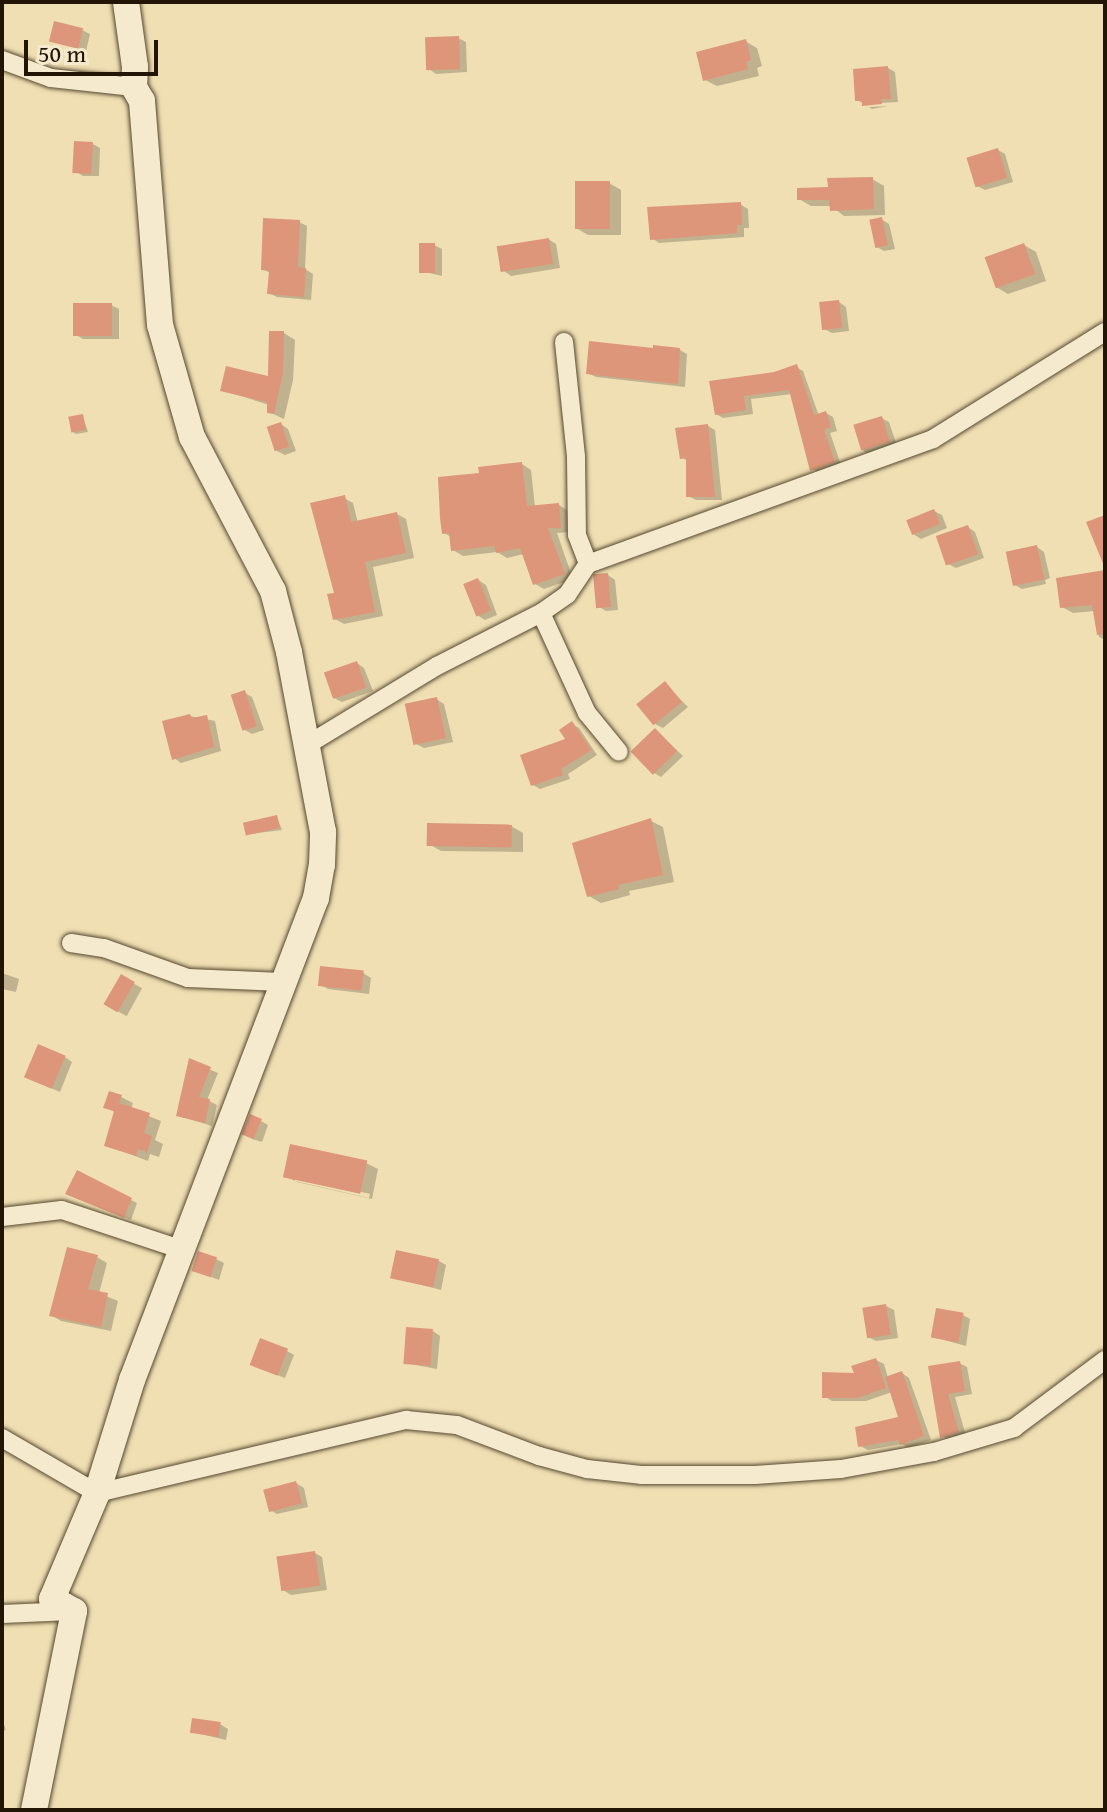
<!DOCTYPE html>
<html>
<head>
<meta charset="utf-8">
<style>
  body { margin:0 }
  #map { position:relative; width:1107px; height:1812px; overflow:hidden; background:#f0dfb3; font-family:"Gentium Book Plus",serif }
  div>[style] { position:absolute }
  .shadow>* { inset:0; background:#0003; transform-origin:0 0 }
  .building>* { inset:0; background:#dd9679; transform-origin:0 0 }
  .roads { filter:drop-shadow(0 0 2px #564830) drop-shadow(0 0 2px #564830) }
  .street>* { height:18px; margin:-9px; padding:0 9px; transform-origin:9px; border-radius:9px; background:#f5eace }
  .secondary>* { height:26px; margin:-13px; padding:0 13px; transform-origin:13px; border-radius:13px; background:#f5eace }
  span { translate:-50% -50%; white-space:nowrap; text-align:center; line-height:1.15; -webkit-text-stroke:6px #f5eace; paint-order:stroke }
  .frame { position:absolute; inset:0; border:4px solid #231505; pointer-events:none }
  .scale { position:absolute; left:24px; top:40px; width:134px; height:36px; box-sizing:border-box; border:4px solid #231505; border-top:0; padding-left:10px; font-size:24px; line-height:28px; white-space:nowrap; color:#231505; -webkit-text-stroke:6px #f5eace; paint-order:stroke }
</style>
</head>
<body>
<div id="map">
  <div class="shadow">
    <div style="clip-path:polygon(82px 30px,90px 34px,86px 51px,51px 40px)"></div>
    <div style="clip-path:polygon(458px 38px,466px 42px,467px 72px,436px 74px,429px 69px)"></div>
    <div style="clip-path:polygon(745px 41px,757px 48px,762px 66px,757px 68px,759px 76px,717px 86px,705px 80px)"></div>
    <div style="clip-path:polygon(888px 68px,895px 72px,898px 102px,865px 104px,869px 107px,857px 100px)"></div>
    <div style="clip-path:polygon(888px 106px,872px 109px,869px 107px,870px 107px)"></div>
    <div style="clip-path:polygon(93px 144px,100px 148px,99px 176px,83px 176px,75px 171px)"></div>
    <div style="clip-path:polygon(998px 150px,1005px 154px,1013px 182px,985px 190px,977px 186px)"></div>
    <div style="clip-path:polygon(872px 179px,884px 186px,885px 215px,844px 216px,831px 206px,811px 206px,799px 199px)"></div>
    <div style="clip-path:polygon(609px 183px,621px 190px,621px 235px,588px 235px,576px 228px)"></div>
    <div style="clip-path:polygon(740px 204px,748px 209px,749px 228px,744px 228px,744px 237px,659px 243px,652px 238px)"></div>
    <div style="clip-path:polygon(881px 219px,889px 224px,895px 249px,884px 251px,877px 247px)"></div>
    <div style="clip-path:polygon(299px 222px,307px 226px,305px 269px,313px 274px,311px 300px,277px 297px,269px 293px,270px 273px,263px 269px)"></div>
    <div style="clip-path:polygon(548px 239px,556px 244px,560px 268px,511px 276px,504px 271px)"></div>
    <div style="clip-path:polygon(434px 245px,442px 249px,442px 276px,421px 271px)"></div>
    <div style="clip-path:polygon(1024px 245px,1036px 252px,1046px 281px,1008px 294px,996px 287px)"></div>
    <div style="clip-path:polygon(839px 302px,846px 307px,849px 331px,832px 333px,824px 329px)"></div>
    <div style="clip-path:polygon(111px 305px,119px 309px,119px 339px,83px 339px,76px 335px)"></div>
    <div style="clip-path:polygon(284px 333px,295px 340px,293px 380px,284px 419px,269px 412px,269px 405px,222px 390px,270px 378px)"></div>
    <div style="clip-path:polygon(680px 350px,687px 354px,685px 387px,596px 377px,588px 373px,655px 351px)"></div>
    <div style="clip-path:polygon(796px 367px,803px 371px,819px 416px,826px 413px,833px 417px,837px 431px,830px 433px,841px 465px,819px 473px,812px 469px,792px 394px,751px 399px,753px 414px,723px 418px,716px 414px,775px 374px)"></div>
    <div style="clip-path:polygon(83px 417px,88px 432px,76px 434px,73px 432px)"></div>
    <div style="clip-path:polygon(881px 418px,889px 422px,897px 446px,871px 455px,863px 451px)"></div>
    <div style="clip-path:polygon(281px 424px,288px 429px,296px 451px,285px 455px,277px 451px)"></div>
    <div style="clip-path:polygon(708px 426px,715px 430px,722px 500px,696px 500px,688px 496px,688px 461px,682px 458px)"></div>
    <div style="clip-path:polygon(522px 464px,531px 470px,535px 507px,559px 505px,568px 511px,570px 532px,557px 533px,573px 579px,544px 589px,535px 584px,524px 554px,507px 558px,497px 552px,463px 556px,453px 550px,451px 537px,444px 533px,481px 474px)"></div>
    <div style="clip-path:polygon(344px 498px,353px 503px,358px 523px,397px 514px,406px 519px,414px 558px,373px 567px,383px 616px,344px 624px,335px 619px)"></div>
    <div style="clip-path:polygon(934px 511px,942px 515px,947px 528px,921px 539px,913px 534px)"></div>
    <div style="clip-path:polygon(968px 527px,975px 532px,984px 558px,956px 568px,948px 564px)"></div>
    <div style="clip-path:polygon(1037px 547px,1044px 552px,1050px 578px,1045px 580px,1046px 584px,1022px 589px,1015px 585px)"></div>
    <div style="clip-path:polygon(1105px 572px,1105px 640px,1099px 637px,1095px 611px,1073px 613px,1062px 607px)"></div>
    <div style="clip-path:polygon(608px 575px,615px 580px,618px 610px,606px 611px,599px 607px)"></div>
    <div style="clip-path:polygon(478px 580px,486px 585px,497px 615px,485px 620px,477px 615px)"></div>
    <div style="clip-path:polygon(357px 663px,364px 668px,373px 691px,342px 702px,334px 698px)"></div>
    <div style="clip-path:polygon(665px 684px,688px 707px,663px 728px,655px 724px)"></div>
    <div style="clip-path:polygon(245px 693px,252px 697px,264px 730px,252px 734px,245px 730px)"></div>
    <div style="clip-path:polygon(436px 699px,444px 704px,453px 742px,424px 748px,416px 744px)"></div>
    <div style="clip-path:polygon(190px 716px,215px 721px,221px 751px,181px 763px,174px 758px)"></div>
    <div style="clip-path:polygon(572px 724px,579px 728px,597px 755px,568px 774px,570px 779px,540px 789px,533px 785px,568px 740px)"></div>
    <div style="clip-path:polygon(655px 730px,683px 756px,661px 777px,654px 773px)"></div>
    <div style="clip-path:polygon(277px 817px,282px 830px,249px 834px)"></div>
    <div style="clip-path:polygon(651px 821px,663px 827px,674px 882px,629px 891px,630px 895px,601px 903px,589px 896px)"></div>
    <div style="clip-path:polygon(511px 826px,523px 833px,523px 852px,441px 851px,429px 844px)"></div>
    <div style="clip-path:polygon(2px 973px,19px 979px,16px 992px,2px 989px)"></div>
    <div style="clip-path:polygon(363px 973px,371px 978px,369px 994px,328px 989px,321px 985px)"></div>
    <div style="left:122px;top:977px;width:23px;height:32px;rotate:29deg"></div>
    <div style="clip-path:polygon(65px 1057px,72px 1062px,60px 1092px,34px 1081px)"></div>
    <div style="clip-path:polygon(190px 1061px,218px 1073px,207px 1100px,217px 1105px,212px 1126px,179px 1116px)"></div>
    <div style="clip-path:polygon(121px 1097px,133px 1103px,131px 1109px,161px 1121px,155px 1140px,163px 1144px,159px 1157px,150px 1154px,148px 1161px,106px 1145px,116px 1113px,106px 1107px)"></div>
    <div style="clip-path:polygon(261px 1121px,268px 1125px,262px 1142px,252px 1139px)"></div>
    <div style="clip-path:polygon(evenodd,366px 1163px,378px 1169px,372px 1199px,297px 1182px,285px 1176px,366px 1163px,295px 1177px,370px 1194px,369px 1198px,295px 1181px,295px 1177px)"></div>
    <div style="clip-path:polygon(78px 1173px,137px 1203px,131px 1220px,74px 1197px)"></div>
    <div style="clip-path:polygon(97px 1257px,107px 1263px,99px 1293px,118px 1301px,111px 1331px,61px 1321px,51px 1315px)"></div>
    <div style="clip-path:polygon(216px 1259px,224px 1263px,219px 1280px,193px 1270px)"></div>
    <div style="clip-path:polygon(439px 1261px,446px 1265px,441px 1290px,392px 1277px)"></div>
    <div style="clip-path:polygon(886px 1306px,894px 1310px,898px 1338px,876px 1341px,868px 1337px)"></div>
    <div style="clip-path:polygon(963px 1315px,970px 1319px,966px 1346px,933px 1337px)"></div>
    <div style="clip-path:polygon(433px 1331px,440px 1336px,437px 1369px,405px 1363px)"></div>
    <div style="clip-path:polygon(287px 1351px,294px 1355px,285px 1378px,259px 1368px)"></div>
    <div style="clip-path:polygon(876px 1360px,884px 1364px,888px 1378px,902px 1373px,909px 1378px,931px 1440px,909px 1448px,902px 1444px,868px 1450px,860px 1446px,901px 1418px,892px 1392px,866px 1401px,832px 1401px,824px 1396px)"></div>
    <div style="clip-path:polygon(959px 1363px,967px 1367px,972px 1394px,955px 1397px,966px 1436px,950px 1441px,942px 1436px,930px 1368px)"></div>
    <div style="clip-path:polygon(296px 1483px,304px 1488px,308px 1507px,277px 1514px,270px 1510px)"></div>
    <div style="clip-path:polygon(315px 1553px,322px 1557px,327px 1590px,291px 1595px,283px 1590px)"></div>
    <div style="clip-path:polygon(2px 1719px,6px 1730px,2px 1731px)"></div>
    <div style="clip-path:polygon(220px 1724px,228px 1729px,226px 1740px,192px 1732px)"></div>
  </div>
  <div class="building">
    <div style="left:54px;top:21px;width:30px;height:21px;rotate:14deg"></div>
    <div style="left:459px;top:36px;width:33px;height:34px;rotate:88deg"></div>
    <div style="clip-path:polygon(746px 39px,751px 60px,746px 62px,748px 69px,703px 81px,696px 52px)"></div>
    <div style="clip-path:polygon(888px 66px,891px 99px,881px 99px,882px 104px,862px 106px,862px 101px,855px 101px,853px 69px)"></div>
    <div style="left:74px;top:141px;width:19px;height:32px;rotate:3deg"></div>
    <div style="left:998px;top:148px;width:31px;height:33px;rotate:73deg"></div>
    <div style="clip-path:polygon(873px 177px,874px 209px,830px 211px,829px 200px,797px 200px,797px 188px,828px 187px,827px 178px)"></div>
    <div style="left:575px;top:181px;width:35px;height:48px"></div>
    <div style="clip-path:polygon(741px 202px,742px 225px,737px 225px,737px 233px,650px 240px,647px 207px)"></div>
    <div style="left:882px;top:217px;width:29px;height:13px;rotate:78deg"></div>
    <div style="clip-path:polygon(263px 218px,300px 220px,298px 267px,306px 268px,304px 297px,267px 294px,269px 271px,261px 270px)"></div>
    <div style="left:549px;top:238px;width:26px;height:53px;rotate:81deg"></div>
    <div style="left:419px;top:243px;width:16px;height:30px"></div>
    <div style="left:1024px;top:243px;width:33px;height:42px;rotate:70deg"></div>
    <div style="left:839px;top:300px;width:28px;height:20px;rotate:84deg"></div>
    <div style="left:73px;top:303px;width:39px;height:33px"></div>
    <div style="clip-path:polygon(269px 331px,284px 331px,283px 373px,274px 414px,267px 413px,267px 402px,220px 391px,226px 366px,268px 376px)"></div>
    <div style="clip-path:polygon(589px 341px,653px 348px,653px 345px,680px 348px,678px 384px,586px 374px)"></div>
    <div style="clip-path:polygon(797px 364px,814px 415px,826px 411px,831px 427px,824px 430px,835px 462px,810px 471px,789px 390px,744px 396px,746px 410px,715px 415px,709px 381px,774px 372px)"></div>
    <div style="left:83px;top:414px;width:16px;height:15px;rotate:79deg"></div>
    <div style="left:882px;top:416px;width:27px;height:30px;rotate:73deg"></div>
    <div style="left:281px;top:422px;width:26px;height:15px;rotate:72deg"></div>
    <div style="clip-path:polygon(708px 424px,715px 497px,686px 497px,686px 458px,680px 459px,675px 428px)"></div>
    <div style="clip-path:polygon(522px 462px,527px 506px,559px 503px,561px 528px,548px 528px,565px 574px,533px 585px,520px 548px,496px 553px,494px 546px,451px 551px,449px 533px,442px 534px,440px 518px,438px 477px,479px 473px,478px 467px)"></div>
    <div style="clip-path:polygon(345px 495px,351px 522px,397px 512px,406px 553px,365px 562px,375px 612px,333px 620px,327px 594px,334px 593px,310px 503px)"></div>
    <div style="left:934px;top:509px;width:16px;height:30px;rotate:68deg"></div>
    <div style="clip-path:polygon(1105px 515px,1105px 566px,1104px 566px,1086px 522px)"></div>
    <div style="left:968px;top:525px;width:31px;height:34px;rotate:71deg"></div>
    <div style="left:1037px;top:545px;width:35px;height:32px;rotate:78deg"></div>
    <div style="clip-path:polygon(1105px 570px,1105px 634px,1097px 635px,1092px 605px,1060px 608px,1056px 578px)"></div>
    <div style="left:608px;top:573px;width:34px;height:15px;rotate:85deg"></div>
    <div style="left:478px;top:578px;width:35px;height:16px;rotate:68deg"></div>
    <div style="left:357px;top:661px;width:28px;height:35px;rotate:71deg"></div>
    <div style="left:665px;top:681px;width:27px;height:37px;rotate:51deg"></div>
    <div style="left:245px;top:690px;width:38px;height:15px;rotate:72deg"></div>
    <div style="left:437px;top:697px;width:42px;height:33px;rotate:78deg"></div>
    <div style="clip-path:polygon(190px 714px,192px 718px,207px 715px,214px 747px,172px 760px,162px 721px)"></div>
    <div style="clip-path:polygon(572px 721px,591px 750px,561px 769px,563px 775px,531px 786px,520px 755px,565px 739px,559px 730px)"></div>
    <div style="left:655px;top:728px;width:32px;height:34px;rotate:46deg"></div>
    <div style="left:277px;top:815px;width:13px;height:35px;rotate:77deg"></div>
    <div style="clip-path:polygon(651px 818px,663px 875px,618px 885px,619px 889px,587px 897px,572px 843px)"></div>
    <div style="left:427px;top:823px;width:85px;height:23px;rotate:1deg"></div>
    <div style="left:320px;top:966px;width:44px;height:20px;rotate:6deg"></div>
    <div style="left:121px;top:974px;width:16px;height:35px;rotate:30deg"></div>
    <div style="left:38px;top:1044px;width:30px;height:36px;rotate:23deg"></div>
    <div style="clip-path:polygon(189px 1058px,211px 1067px,199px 1097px,210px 1099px,205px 1123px,176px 1116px)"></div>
    <div style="clip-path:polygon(109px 1091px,122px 1095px,119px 1103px,150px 1113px,144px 1133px,152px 1136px,147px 1152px,138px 1149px,136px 1156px,104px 1146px,114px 1111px,103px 1108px)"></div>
    <div style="left:250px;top:1114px;width:13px;height:22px;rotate:23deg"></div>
    <div style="left:290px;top:1144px;width:79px;height:34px;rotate:12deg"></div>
    <div style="clip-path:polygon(77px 1170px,132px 1198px,124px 1218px,65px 1194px)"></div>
    <div style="clip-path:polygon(67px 1247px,98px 1255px,88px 1289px,108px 1293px,101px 1327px,49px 1316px)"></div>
    <div style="left:396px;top:1250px;width:44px;height:29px;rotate:12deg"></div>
    <div style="left:198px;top:1251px;width:20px;height:21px;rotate:18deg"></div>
    <div style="left:886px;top:1304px;width:31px;height:24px;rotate:81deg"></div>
    <div style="left:936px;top:1308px;width:28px;height:30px;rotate:10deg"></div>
    <div style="left:406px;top:1327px;width:27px;height:37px;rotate:4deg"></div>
    <div style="left:260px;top:1338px;width:30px;height:29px;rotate:21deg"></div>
    <div style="clip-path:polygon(876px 1358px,886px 1388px,857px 1398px,822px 1398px,822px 1372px,854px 1373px,851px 1366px)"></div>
    <div style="clip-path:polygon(960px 1361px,965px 1391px,948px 1394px,959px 1432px,940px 1438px,928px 1366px)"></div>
    <div style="clip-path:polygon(902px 1371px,924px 1436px,900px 1445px,898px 1440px,858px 1447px,855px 1427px,898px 1417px,885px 1377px)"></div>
    <div style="left:296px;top:1481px;width:23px;height:34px;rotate:75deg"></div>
    <div style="left:315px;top:1551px;width:35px;height:39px;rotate:82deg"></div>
    <div style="left:192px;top:1718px;width:29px;height:15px;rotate:8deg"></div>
  </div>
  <div class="roads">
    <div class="street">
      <div style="left:2px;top:60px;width:52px;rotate:20.2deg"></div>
      <div style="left:51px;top:78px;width:83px;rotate:6.2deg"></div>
      <div style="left:564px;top:342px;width:116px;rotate:84deg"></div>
      <div style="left:576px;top:457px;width:78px;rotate:89.3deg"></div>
      <div style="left:577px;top:535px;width:31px;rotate:69deg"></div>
      <div style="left:588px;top:564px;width:367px;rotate:-19.9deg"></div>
      <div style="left:933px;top:439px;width:203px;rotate:-31.9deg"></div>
      <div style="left:541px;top:613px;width:110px;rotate:65.3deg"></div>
      <div style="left:587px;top:713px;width:50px;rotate:50.6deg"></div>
      <div style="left:307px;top:745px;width:152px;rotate:-31.3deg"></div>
      <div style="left:437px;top:666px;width:117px;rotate:-27deg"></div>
      <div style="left:541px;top:613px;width:32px;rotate:-35deg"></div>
      <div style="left:567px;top:595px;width:37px;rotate:-56deg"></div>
      <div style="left:71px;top:943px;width:33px;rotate:9deg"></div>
      <div style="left:104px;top:948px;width:89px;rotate:19.7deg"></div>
      <div style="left:188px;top:978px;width:94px;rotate:2.4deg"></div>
      <div style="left:2px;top:1217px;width:60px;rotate:-6.7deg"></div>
      <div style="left:62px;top:1210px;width:127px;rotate:18.3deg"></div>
      <div style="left:2px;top:1438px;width:110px;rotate:30.1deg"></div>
      <div style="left:97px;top:1493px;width:318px;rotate:-13.3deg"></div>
      <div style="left:406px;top:1420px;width:51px;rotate:5.6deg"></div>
      <div style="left:457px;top:1425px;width:88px;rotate:20.7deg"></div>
      <div style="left:539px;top:1456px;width:50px;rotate:15.2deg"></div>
      <div style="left:587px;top:1469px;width:54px;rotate:6.3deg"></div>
      <div style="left:641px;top:1475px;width:114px"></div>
      <div style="left:755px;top:1475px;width:86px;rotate:-4deg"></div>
      <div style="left:841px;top:1469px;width:95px;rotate:-10.4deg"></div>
      <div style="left:934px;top:1452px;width:84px;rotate:-16.7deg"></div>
      <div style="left:1014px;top:1428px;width:114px;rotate:-36.8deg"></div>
      <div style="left:2px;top:1614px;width:69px;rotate:-2.5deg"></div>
    </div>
    <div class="secondary">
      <div style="left:34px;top:1810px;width:203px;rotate:-78.6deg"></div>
      <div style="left:74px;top:1611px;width:25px;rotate:-151deg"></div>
      <div style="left:52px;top:1599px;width:115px;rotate:-67deg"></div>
      <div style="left:97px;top:1493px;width:118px;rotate:-72.8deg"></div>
      <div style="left:132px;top:1380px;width:516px;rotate:-69.11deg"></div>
      <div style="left:316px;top:898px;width:34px;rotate:-80deg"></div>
      <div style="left:322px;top:865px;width:33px;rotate:-88deg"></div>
      <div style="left:323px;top:832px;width:183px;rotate:-100.7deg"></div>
      <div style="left:289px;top:652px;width:63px;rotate:-104.7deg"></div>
      <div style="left:273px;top:591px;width:174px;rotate:-117.7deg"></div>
      <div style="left:192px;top:437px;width:116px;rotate:-105.9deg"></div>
      <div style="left:160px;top:325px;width:225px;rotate:-94.6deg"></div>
      <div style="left:142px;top:101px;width:16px;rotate:-120deg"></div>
      <div style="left:134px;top:87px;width:20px;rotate:-87deg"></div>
      <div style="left:135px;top:67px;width:66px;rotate:-97.9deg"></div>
    </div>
  </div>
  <div class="frame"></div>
  <div class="scale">50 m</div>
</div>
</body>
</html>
